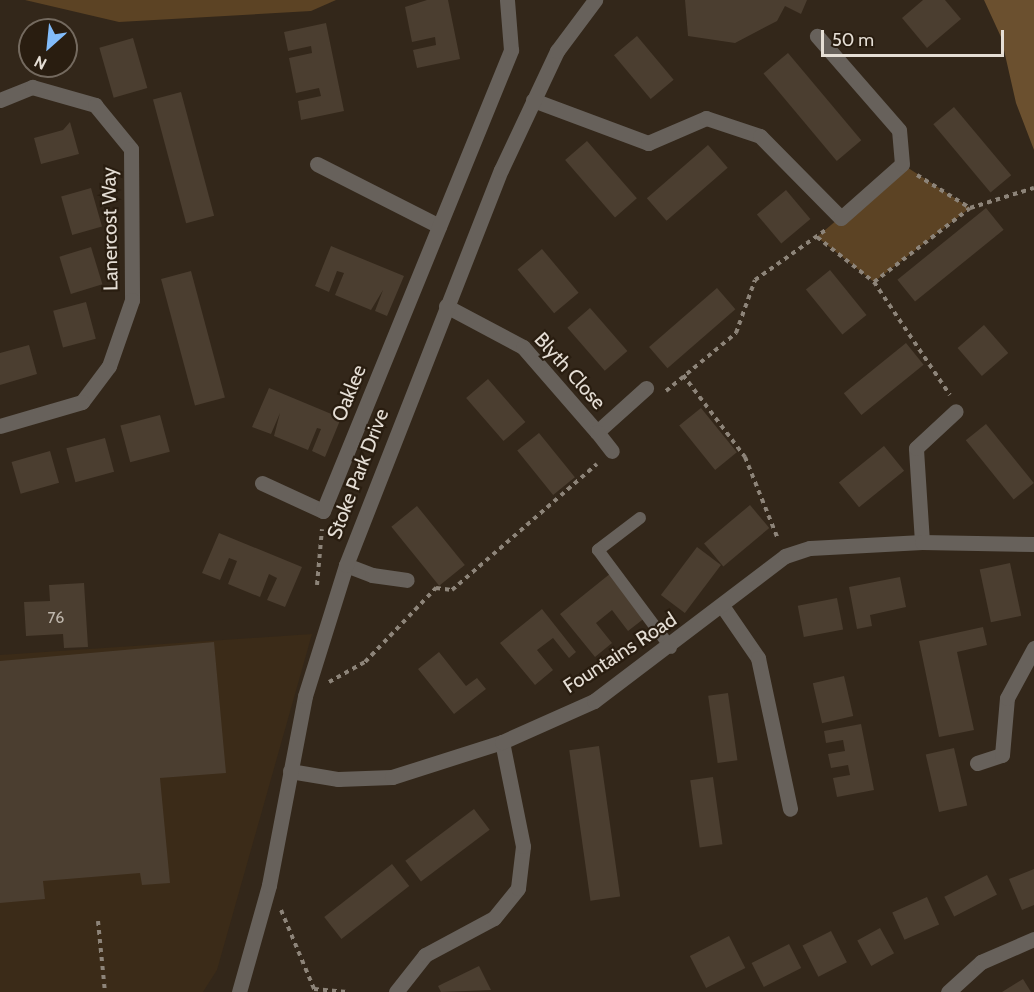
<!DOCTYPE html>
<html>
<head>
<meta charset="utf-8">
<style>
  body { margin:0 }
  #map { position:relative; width:1034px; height:992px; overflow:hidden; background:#33271a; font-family:Cabin,sans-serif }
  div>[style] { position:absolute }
  .built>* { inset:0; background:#3b2b18 }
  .green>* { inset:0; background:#5c4324 }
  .forest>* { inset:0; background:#6b502f }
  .building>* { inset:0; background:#4b3e30; transform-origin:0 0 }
  .path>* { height:4px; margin-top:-2px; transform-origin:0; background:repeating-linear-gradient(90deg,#8d8479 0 4.5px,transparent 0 9px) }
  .service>* { height:12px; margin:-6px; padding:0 6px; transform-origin:6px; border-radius:6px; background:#67615b }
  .minor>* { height:15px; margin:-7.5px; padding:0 7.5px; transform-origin:7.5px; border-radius:7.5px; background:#67615b }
  .tertiary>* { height:15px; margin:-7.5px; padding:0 7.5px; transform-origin:7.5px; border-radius:7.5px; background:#67615b }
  span { translate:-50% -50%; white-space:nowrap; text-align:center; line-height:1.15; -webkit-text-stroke:4.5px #291d10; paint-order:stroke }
  .number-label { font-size:16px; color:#beb6ac }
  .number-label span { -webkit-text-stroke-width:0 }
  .street-label { font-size:20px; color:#e5ded5 }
  .north { position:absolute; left:18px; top:18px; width:60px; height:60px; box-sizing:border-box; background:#291d10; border:2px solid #746a5f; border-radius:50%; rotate:207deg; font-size:16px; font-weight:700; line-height:24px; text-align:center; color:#e5ded5 }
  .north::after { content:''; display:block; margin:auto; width:21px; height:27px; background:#82bcfa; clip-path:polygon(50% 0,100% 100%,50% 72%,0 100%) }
  .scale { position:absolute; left:821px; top:30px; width:183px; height:27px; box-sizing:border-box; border:3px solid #e5ded5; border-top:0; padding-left:8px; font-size:18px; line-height:21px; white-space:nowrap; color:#e5ded5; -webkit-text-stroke:4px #291d10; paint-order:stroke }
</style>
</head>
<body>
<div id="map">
  <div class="built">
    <div style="clip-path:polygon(312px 634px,217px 970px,203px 992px,0 992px,0 655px)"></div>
  </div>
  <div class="green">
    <div style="clip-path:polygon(25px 0,336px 0,311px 11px,119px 22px)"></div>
    <div style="clip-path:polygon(902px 164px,970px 208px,874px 282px,817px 237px)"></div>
  </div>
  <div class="forest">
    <div style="clip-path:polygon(984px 0,1034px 0,1034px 150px,1016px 103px,1001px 37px)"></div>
  </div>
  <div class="building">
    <div style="clip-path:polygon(427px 0,448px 0,460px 59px,417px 68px,413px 50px,436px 45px,435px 37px,412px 42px,405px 7px)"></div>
    <div style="clip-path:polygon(685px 0,807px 0,801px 14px,785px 6px,777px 21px,735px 43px,688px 36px)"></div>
    <div style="clip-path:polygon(923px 0,945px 0,961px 19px,927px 48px,902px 18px)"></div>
    <div style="clip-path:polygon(326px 23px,344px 111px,301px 120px,298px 101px,321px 96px,319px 88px,296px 93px,289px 58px,312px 53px,311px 46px,288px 51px,284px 32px)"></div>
    <div style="left:637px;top:36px;width:57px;height:30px;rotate:50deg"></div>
    <div style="left:133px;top:38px;width:52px;height:35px;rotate:74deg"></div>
    <div style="left:788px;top:53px;width:114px;height:32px;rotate:50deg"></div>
    <div style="left:181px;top:92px;width:128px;height:29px;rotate:75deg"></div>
    <div style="left:954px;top:107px;width:89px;height:27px;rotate:50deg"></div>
    <div style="clip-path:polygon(70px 122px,79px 154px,41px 164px,34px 138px,63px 130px)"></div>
    <div style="left:587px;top:141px;width:76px;height:29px;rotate:49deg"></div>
    <div style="left:708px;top:145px;width:30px;height:81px;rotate:49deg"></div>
    <div style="left:91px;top:188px;width:40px;height:31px;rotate:74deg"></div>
    <div style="left:786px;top:190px;width:38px;height:38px;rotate:50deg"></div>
    <div style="left:986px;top:208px;width:28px;height:114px;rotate:51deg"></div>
    <div style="clip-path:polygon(331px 246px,404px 276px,387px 316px,375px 311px,383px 290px,371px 310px,335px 295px,344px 273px,337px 271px,329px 292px,315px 286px)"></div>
    <div style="left:91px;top:247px;width:39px;height:33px;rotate:73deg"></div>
    <div style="left:542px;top:249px;width:57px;height:32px;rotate:50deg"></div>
    <div style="left:830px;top:270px;width:58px;height:31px;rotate:51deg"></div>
    <div style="left:191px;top:271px;width:131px;height:31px;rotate:75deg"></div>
    <div style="left:717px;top:288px;width:28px;height:90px;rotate:49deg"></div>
    <div style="left:86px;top:302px;width:38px;height:34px;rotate:75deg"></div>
    <div style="left:590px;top:308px;width:57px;height:30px;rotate:49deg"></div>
    <div style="left:984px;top:325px;width:37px;height:35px;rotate:49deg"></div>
    <div style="left:906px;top:343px;width:28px;height:80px;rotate:51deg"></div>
    <div style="clip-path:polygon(29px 345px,37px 374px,0 385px,0 353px)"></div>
    <div style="left:488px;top:379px;width:57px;height:29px;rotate:49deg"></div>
    <div style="clip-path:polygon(269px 388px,341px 418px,325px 457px,312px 451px,321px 429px,317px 428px,308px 450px,274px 436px,280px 413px,271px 434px,252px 427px)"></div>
    <div style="left:701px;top:408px;width:57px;height:28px;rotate:51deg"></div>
    <div style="left:160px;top:415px;width:38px;height:41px;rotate:75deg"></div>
    <div style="left:986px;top:424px;width:76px;height:26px;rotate:51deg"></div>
    <div style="left:539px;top:433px;width:57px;height:28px;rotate:51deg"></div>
    <div style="left:105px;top:438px;width:35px;height:40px;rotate:75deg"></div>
    <div style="left:884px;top:446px;width:32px;height:58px;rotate:51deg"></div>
    <div style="left:50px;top:451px;width:33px;height:40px;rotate:74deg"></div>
    <div style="left:750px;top:505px;width:30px;height:60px;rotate:50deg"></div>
    <div style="left:417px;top:506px;width:76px;height:33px;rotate:51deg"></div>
    <div style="clip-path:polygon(219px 533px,302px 567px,285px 607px,267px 600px,277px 578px,269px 574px,260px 597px,228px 584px,237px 561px,229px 558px,220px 580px,202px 573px)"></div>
    <div style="left:697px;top:547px;width:30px;height:60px;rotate:37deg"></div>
    <div style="left:1010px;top:563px;width:54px;height:31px;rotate:78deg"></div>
    <div style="clip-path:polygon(611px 573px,646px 617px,628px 631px,612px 610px,596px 623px,612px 643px,595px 657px,560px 614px)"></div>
    <div style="clip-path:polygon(900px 577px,906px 607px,870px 615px,872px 626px,857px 629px,849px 587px)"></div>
    <div style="clip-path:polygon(84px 583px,88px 647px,64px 648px,63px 634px,26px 636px,24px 602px,50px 601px,49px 585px)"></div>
    <div style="left:837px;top:598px;width:32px;height:40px;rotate:79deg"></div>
    <div style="clip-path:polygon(542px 609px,576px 652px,569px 658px,553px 638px,537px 650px,553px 670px,535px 685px,500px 643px)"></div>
    <div style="clip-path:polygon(983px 627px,987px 645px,957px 652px,974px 730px,939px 737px,919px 641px)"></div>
    <div style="clip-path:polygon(214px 642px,226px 773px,160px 778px,170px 883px,142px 885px,140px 873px,43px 881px,45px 899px,0 903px,0 661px)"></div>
    <div style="clip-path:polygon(439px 652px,466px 686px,477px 678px,486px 689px,454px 714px,418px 669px)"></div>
    <div style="left:844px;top:676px;width:41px;height:32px;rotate:77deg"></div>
    <div style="left:728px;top:693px;width:68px;height:20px;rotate:82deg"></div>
    <div style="clip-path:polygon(861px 724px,874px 790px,837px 797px,833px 778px,850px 775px,848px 765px,831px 768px,828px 754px,845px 751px,843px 740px,826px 743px,824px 731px)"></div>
    <div style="left:599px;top:746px;width:152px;height:30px;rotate:82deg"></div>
    <div style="left:954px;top:748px;width:59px;height:29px;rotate:77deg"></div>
    <div style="left:713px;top:777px;width:68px;height:23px;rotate:82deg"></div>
    <div style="left:474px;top:809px;width:26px;height:86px;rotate:53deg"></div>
    <div style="left:392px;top:864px;width:28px;height:86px;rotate:52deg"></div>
    <div style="clip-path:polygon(1034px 869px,1034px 905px,1022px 910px,1009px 879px)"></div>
    <div style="left:987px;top:875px;width:22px;height:48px;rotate:63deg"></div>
    <div style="left:927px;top:897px;width:30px;height:38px;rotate:66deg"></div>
    <div style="left:880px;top:928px;width:29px;height:26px;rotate:61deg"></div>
    <div style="left:831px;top:931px;width:35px;height:32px;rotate:63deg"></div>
    <div style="left:729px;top:936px;width:36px;height:44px;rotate:63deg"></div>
    <div style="left:789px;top:944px;width:27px;height:42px;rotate:63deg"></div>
    <div style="clip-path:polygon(479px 966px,491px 990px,441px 992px,438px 986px)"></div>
    <div style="clip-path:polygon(1023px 979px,1031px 992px,1002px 992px)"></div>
  </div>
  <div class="path">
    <div style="left:917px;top:175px;width:62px;rotate:31.9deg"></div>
    <div style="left:817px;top:237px;width:73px;rotate:38.3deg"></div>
    <div style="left:874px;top:282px;width:136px;rotate:56.1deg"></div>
    <div style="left:874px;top:282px;width:121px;rotate:-37.6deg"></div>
    <div style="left:970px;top:208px;width:67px;rotate:-17.4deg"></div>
    <div style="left:683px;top:375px;width:103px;rotate:52.9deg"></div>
    <div style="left:745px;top:457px;width:88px;rotate:68.1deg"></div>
    <div style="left:666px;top:391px;width:91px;rotate:-39.6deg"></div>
    <div style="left:736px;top:333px;width:56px;rotate:-70.3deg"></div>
    <div style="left:755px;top:280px;width:88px;rotate:-35.3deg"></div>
    <div style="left:317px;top:585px;width:56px;rotate:-84.9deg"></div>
    <div style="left:329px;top:682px;width:41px;rotate:-29.1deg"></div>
    <div style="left:365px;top:662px;width:103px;rotate:-46.2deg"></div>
    <div style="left:436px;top:588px;width:16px;rotate:7deg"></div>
    <div style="left:452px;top:590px;width:192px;rotate:-41deg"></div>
    <div style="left:281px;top:910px;width:86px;rotate:67.3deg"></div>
    <div style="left:314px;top:989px;width:36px;rotate:5deg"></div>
    <div style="left:98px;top:921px;width:71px;rotate:84.4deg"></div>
  </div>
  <div class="service">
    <div style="left:640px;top:518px;width:53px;rotate:142.7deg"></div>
    <div style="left:598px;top:550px;width:122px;rotate:53.3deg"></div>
  </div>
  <div class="minor">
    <div style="left:0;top:100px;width:35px;rotate:-22deg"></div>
    <div style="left:32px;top:87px;width:66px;rotate:15.9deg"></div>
    <div style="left:95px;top:105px;width:57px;rotate:50.7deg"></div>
    <div style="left:131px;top:149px;width:151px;rotate:89.6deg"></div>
    <div style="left:132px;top:300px;width:70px;rotate:109.2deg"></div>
    <div style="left:109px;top:366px;width:45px;rotate:126.9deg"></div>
    <div style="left:82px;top:402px;width:85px;rotate:163.7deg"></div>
    <div style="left:533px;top:100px;width:123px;rotate:20.5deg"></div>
    <div style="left:648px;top:143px;width:63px;rotate:-23.3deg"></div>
    <div style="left:706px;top:118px;width:57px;rotate:18.4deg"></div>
    <div style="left:760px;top:136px;width:115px;rotate:45.4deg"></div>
    <div style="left:841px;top:218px;width:81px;rotate:-41.5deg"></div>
    <div style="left:902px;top:164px;width:34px;rotate:-95deg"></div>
    <div style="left:899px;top:130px;width:125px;rotate:-131.1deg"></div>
    <div style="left:317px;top:164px;width:137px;rotate:26.9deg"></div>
    <div style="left:446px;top:306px;width:87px;rotate:28deg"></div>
    <div style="left:523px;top:347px;width:113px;rotate:49deg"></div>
    <div style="left:597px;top:432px;width:66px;rotate:-41.9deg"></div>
    <div style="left:597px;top:432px;width:24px;rotate:52deg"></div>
    <div style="left:262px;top:483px;width:67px;rotate:24.7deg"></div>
    <div style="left:323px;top:511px;width:498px;rotate:-67.8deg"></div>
    <div style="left:511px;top:50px;width:50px;rotate:-94.6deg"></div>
    <div style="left:922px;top:542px;width:94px;rotate:-93.7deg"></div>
    <div style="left:916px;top:448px;width:54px;rotate:-42.8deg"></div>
    <div style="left:346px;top:565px;width:28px;rotate:21deg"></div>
    <div style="left:372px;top:575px;width:35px;rotate:8deg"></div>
    <div style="left:723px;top:607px;width:62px;rotate:55.5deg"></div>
    <div style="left:758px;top:658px;width:154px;rotate:78deg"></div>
    <div style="left:977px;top:763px;width:26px;rotate:-18deg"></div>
    <div style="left:1002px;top:755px;width:57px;rotate:-85deg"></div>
    <div style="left:1007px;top:698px;width:57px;rotate:-61.6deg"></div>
    <div style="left:396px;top:992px;width:47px;rotate:-51.9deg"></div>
    <div style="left:425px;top:955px;width:78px;rotate:-28.2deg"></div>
    <div style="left:494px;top:918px;width:38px;rotate:-51deg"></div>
    <div style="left:518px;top:888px;width:42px;rotate:-83.2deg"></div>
    <div style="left:523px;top:846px;width:106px;rotate:-101.4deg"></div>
    <div style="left:948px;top:992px;width:45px;rotate:-42.3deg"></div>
    <div style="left:981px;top:962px;width:58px;rotate:-23.5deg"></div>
  </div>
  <div class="tertiary">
    <div style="left:290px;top:771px;width:49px;rotate:9.5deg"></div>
    <div style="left:338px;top:779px;width:54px;rotate:-2.1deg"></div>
    <div style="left:392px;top:777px;width:115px;rotate:-17.7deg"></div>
    <div style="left:502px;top:742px;width:101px;rotate:-24deg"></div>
    <div style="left:594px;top:701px;width:240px;rotate:-37.2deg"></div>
    <div style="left:785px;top:556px;width:26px;rotate:-18deg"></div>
    <div style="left:810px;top:548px;width:112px;rotate:-3.1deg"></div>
    <div style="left:922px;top:542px;width:112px;rotate:1deg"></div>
    <div style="left:239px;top:992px;width:111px;rotate:-74.3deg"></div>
    <div style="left:269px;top:885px;width:192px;rotate:-79.2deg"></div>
    <div style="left:305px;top:696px;width:137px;rotate:-72.6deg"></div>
    <div style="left:346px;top:565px;width:424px;rotate:-68.6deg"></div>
    <div style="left:501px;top:170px;width:132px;rotate:-64.8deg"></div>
    <div style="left:557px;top:51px;width:64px;rotate:-53.3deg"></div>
  </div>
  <div class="number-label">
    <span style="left:56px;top:618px">76</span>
  </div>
  <div class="street-label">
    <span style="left:110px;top:229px;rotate:-91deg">Lanercost Way</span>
    <span style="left:570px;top:371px;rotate:48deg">Blyth Close</span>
    <span style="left:349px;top:393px;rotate:-68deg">Oaklee</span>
    <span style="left:358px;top:474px;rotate:-69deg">Stoke Park Drive</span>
    <span style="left:620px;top:653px;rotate:-33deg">Fountains Road</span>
  </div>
  <div class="north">N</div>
  <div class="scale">50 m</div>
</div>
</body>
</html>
